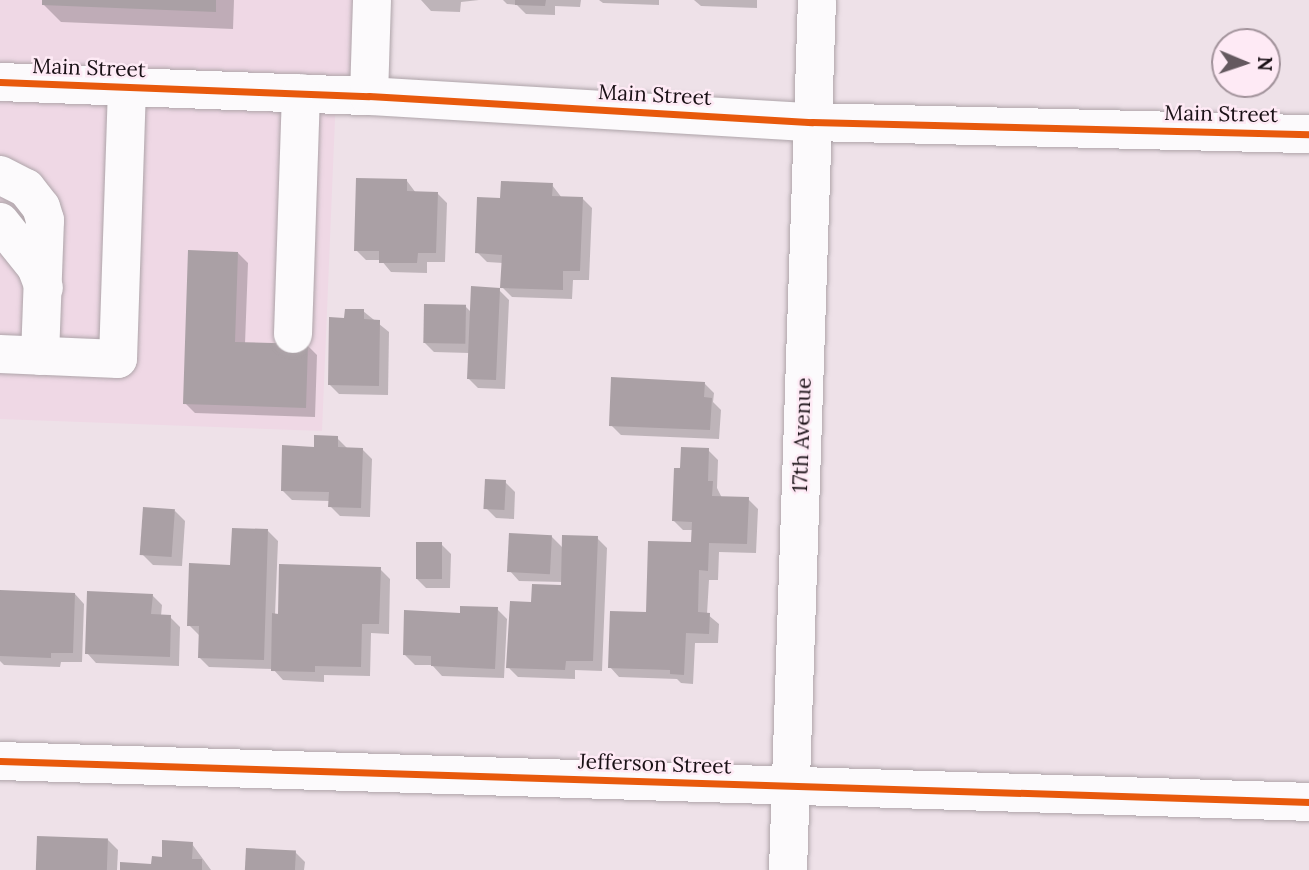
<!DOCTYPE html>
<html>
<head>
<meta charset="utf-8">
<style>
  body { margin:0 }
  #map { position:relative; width:1309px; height:870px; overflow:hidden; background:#eee1e8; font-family:Lora,serif }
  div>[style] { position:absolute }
  .built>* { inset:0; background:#efd8e5 }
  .shadow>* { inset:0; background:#0003 }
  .building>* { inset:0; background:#aaa0a5; transform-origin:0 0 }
  .roads { filter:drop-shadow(0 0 2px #aea4a9) drop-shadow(0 0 2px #aea4a9) }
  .minor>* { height:38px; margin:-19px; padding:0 19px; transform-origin:19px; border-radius:19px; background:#fcfafc }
  .cycleway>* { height:7px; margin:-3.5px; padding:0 3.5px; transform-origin:3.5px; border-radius:3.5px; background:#e8590c }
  span { translate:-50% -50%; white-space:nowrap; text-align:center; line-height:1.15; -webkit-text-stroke:5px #feeaf5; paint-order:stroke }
  .street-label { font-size:21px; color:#191015 }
  .north { position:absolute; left:1211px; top:28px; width:70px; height:70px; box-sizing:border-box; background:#feeaf5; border:2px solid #a2939b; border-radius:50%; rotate:92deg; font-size:19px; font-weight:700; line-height:28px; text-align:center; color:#191015 }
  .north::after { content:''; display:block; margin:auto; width:24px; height:32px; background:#64595f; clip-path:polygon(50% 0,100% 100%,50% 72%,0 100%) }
</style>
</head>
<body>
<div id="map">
  <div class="built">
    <div style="clip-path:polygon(0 0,387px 0,383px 97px,336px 95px,322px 431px,0 419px)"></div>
  </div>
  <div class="shadow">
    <div style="clip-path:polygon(44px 0,234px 0,233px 29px,61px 22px,44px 5px)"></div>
    <div style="clip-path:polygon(421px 0,479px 0,461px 2px,460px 12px,431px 11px)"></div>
    <div style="clip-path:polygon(503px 0,581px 0,580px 7px,555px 6px,555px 15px,526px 14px,517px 5px,507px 4px)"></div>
    <div style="clip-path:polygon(599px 0,659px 0,659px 5px,603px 3px)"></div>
    <div style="clip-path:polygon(694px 0,757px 0,757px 8px,701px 6px)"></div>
    <div style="clip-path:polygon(407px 181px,416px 193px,437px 193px,447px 203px,445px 262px,427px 262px,427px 273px,391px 272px,381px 260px,366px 260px,356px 250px)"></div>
    <div style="clip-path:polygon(552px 185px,562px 198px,582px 198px,592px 208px,589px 280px,573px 280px,572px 299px,512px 297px,502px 287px,503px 263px,487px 262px,477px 252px,502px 200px)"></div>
    <div style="clip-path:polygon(238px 253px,248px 263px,245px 344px,307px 345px,317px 355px,315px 417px,195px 413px,185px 403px)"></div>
    <div style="clip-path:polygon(499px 290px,509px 300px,505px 389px,478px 388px,468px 378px,469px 353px,434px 352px,424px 342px,466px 307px,471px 312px)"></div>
    <div style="clip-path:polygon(363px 311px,389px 332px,388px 395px,339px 394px,329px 384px)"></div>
    <div style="clip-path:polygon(704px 383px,714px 393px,713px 402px,721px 410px,719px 439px,621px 435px,611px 425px)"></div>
    <div style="clip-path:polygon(337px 438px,347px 448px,362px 449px,372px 459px,370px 517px,340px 516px,330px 506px,330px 501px,292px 500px,282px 490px,315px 448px)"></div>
    <div style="clip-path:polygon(708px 450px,718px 460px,717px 488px,722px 498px,748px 499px,758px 509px,756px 553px,719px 552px,718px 580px,709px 580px,707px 614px,719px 624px,718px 643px,695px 643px,693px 684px,681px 683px,677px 679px,619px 677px,610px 667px,693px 544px,693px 530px,683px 530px,673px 520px,682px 470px)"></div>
    <div style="clip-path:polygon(505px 482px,515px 492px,514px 519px,496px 518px,486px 508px)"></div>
    <div style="clip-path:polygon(175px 511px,185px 521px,182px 566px,153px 565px,143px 555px)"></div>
    <div style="clip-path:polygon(268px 531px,278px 541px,275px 615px,380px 569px,390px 579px,389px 634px,371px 633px,370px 676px,324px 675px,324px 682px,283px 680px,273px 669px,209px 667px,199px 657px,199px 635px,189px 625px,232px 566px)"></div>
    <div style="clip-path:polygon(551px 536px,564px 549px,597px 538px,607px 548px,602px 671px,575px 670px,575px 679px,518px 677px,508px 667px,533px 604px,562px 586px,563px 582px,519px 581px,510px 571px)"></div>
    <div style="clip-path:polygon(441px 544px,451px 554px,450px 588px,426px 588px,416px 578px)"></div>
    <div style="clip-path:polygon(0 592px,75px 594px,84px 604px,82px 662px,61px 662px,60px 667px,4px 665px,0 661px)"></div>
    <div style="clip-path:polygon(152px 595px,162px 605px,161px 616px,170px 617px,180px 627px,179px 666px,96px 663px,87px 653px)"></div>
    <div style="clip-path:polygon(497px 609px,507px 619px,504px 678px,442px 676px,432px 665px,415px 665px,405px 655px,462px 615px)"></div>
    <div style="clip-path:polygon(108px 840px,118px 850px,117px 870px,37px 870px)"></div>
    <div style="clip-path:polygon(192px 844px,211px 870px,121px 870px,153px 865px)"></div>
    <div style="clip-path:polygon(295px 852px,305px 862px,304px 870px,246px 870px)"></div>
  </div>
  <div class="building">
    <div style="clip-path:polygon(42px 0,216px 0,216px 12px,42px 5px)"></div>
    <div style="clip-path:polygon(515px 0,546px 0,545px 6px,515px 5px)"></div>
    <div style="clip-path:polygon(356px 178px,407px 179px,407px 191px,438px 192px,436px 253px,418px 253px,417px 263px,379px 263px,379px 251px,354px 251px)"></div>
    <div style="clip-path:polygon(501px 181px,553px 183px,552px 196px,583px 197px,580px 271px,563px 271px,563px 290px,500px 288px,496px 380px,467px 379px,471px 286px,500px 288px,502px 255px,475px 253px,477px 197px,500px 198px)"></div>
    <div style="clip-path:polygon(188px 250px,238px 252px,235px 342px,308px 344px,306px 408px,183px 404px)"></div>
    <div style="left:424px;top:304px;width:42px;height:39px;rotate:1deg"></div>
    <div style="clip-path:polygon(345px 309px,364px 309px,364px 319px,380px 320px,379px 386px,328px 385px,329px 317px,344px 318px)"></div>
    <div style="clip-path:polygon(611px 377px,705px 382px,704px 397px,712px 398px,710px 430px,609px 426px)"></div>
    <div style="clip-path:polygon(314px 435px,338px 436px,338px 447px,363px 448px,361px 508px,328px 507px,329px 492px,281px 491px,282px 445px,314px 447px)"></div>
    <div style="clip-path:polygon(681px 447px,709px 448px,708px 481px,713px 481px,712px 496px,749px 497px,747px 544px,709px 543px,708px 571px,699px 570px,698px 612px,710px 613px,709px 634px,686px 633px,684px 675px,670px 674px,670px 670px,608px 668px,610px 611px,646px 612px,648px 541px,691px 542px,692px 522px,672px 521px,674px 468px,680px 468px)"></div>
    <div style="left:485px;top:479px;width:21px;height:30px;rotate:3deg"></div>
    <div style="left:143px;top:507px;width:32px;height:48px;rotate:4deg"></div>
    <div style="clip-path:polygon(232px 528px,268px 529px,264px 660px,198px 658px,199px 626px,187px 626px,189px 563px,230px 565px)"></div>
    <div style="left:509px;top:533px;width:43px;height:39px;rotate:3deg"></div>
    <div style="clip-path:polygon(562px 535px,598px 536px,593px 661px,566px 661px,565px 670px,506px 668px,510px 601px,531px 602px,532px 584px,561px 585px)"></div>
    <div style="left:416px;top:542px;width:26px;height:37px"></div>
    <div style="clip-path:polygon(279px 564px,381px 567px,379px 624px,362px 624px,361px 667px,315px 666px,315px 672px,271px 671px,272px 613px,278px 614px)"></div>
    <div style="clip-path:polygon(0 590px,75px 593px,73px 653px,51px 653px,51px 658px,0 656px)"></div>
    <div style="clip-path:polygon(87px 591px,153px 594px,151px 614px,171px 615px,170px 657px,85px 654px)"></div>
    <div style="clip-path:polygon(460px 606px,498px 607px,495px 669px,431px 666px,431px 656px,403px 655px,404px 610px,460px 613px)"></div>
    <div style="left:37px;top:836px;width:71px;height:34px;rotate:2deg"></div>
    <div style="clip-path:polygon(162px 840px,193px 842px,192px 859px,202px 859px,202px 870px,120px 870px,120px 862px,151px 864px,152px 856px,162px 857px)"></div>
    <div style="left:246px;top:848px;width:50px;height:22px;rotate:3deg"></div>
  </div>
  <div class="roads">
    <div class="minor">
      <div style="left:0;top:82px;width:369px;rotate:2.2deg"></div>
      <div style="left:369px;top:96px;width:444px;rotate:3.4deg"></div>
      <div style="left:812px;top:122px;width:497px;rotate:1.4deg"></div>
      <div style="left:369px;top:96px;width:96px;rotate:-88.2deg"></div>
      <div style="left:0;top:175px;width:29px;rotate:27deg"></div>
      <div style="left:26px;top:188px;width:24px;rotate:52deg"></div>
      <div style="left:41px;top:207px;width:14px;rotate:73deg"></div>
      <div style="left:45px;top:220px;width:136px;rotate:92.1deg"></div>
      <div style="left:0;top:222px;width:58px;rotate:51.3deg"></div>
      <div style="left:36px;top:267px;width:22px;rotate:69deg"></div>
      <div style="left:293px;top:334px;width:241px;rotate:-88.1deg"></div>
      <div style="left:0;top:354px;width:118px;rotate:2.4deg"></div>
      <div style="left:118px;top:359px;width:272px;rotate:-88.1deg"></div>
      <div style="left:0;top:761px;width:1310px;rotate:1.79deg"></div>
      <div style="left:788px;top:870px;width:870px;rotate:-88.09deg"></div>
    </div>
  </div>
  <div class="cycleway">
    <div style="left:0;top:82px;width:369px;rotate:2.2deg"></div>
    <div style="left:369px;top:96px;width:444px;rotate:3.4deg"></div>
    <div style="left:812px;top:122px;width:497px;rotate:1.4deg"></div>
    <div style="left:0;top:761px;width:1310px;rotate:1.79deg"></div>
  </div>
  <div class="street-label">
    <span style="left:89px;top:68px;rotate:2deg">Main Street</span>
    <span style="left:655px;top:95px;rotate:3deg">Main Street</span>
    <span style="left:1221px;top:114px;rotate:1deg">Main Street</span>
    <span style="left:802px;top:435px;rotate:-88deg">17th Avenue</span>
    <span style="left:655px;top:764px;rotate:2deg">Jefferson Street</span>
  </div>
  <div class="north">N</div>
</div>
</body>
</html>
